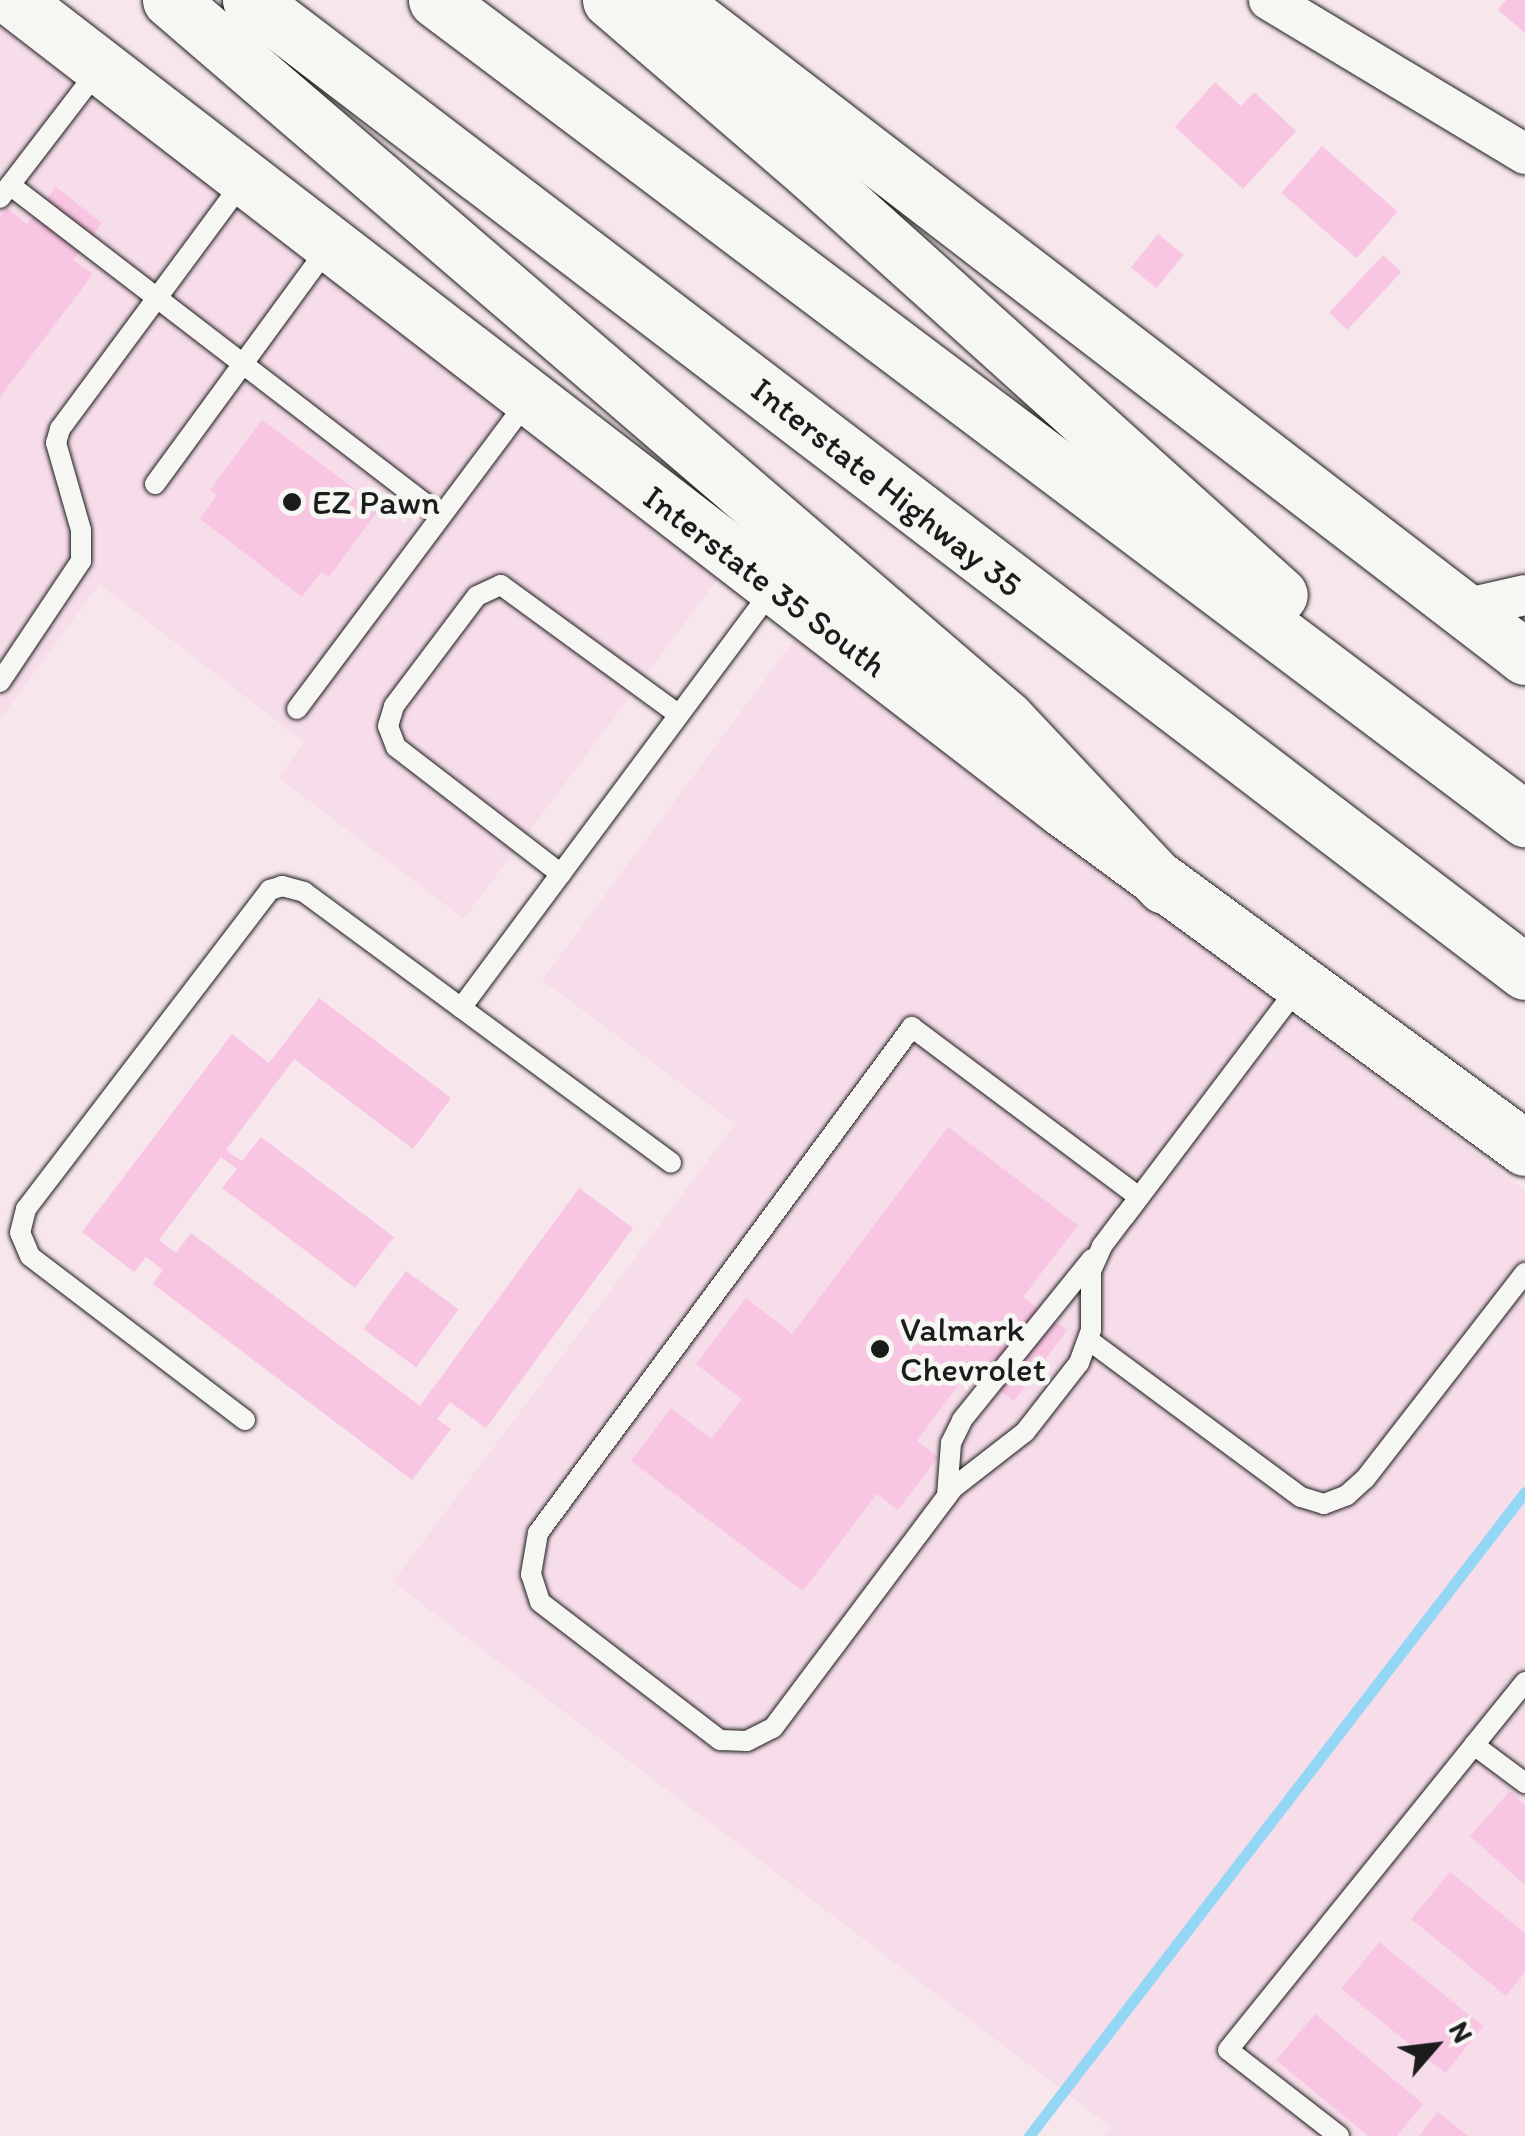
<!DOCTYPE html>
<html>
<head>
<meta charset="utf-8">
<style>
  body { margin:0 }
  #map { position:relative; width:1525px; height:2136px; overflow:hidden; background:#f7e7ed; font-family:Itim,sans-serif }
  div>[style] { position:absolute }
  .built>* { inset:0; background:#f7ddea }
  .stream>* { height:11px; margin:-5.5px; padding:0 5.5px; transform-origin:5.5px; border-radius:5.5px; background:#93d7f5 }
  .building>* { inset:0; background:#f8c5e2; transform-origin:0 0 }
  .roads { filter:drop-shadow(0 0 2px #1c1c1c) drop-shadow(0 0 2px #1c1c1c) }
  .service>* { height:20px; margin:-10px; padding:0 10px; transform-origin:10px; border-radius:10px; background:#f6f6f2 }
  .minor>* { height:40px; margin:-20px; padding:0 20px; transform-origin:20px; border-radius:20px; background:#f6f6f2 }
  .secondary>* { height:55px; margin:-27.5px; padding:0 27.5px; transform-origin:27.5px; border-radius:27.5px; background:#f6f6f2 }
  .motorway>* { height:55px; margin:-27.5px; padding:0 27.5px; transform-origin:27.5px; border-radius:27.5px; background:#f6f6f2 }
  .dots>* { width:28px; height:28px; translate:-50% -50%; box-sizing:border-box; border:5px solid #f6f6f2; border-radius:50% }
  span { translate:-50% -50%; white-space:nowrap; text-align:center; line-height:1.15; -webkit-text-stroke:10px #f6f6f2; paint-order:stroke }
  .street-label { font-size:35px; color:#1c1c1c }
  .poi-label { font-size:35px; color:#1c1c1c }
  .left { translate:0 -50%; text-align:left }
  .north { position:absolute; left:1385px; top:1996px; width:100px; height:100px; -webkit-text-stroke:8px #f6f6f2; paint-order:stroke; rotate:62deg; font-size:28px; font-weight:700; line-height:40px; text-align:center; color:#1c1c1c }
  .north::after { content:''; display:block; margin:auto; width:35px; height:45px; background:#1c1c1c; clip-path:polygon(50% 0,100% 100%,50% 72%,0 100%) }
</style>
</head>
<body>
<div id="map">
  <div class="built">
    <div style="clip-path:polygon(0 26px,722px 573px,464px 919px,279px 778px,304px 742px,99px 584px,0 720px)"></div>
    <div style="clip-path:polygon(800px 632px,1525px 1191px,1525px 2136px,1105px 2136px,1111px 2127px,393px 1582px,735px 1124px,542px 980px)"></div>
  </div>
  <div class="stream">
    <div style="left:1029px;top:2136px;width:813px;rotate:-52.4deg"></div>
  </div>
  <div class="building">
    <div style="clip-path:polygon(1506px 0,1525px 0,1525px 33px,1498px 10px)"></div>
    <div style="clip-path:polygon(1215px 82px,1241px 106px,1254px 92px,1296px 131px,1243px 189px,1175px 127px)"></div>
    <div style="left:1322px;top:146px;width:100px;height:62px;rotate:41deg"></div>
    <div style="clip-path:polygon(56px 187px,102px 223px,73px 260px,93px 274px,0 397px,0 217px,7px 208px,27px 224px)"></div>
    <div style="left:1158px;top:234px;width:33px;height:43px;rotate:39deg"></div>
    <div style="left:1383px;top:255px;width:25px;height:79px;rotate:43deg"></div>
    <div style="clip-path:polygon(262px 420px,380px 508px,329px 577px,321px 572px,302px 597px,200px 519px,217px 495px,210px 490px)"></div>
    <div style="clip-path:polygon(319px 998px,451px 1098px,413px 1149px,294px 1059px,226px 1150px,242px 1161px,261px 1137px,394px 1237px,355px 1288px,222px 1188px,237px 1169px,221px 1157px,159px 1240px,176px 1253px,191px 1233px,420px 1406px,579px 1188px,633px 1228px,486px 1428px,450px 1402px,437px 1419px,451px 1429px,412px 1480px,153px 1284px,163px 1270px,146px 1257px,134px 1272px,82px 1232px,232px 1034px,269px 1063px)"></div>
    <div style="clip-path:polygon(948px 1127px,1078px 1225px,1023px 1297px,1067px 1330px,1014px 1401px,970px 1369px,917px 1441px,938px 1457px,898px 1510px,877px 1494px,803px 1591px,631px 1461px,671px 1408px,711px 1439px,742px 1399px,696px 1364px,746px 1298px,792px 1334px)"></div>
    <div style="left:406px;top:1271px;width:65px;height:72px;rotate:36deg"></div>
    <div style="clip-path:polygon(1510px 1791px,1525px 1805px,1525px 1885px,1470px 1836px)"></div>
    <div style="clip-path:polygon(1450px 1872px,1525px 1933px,1525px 1972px,1506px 1996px,1411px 1919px)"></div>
    <div style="left:1379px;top:1942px;width:134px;height:60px;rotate:39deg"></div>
    <div style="clip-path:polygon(1315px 2014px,1423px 2104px,1397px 2136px,1368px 2136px,1276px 2060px)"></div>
    <div style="clip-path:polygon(1438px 2112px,1468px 2136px,1419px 2136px)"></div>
  </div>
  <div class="roads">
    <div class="service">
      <div style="left:10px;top:185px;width:543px;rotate:37.52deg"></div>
      <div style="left:0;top:198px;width:163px;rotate:-52.5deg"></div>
      <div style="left:155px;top:484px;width:295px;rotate:-53.8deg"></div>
      <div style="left:0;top:682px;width:146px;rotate:-56.2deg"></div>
      <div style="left:81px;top:561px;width:31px;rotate:-90deg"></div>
      <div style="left:81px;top:530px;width:91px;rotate:-106deg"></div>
      <div style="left:56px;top:443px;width:15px;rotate:-74deg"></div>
      <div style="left:60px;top:429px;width:310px;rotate:-53.5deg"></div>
      <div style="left:297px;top:709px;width:384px;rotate:-53.2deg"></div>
      <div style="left:561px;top:874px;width:208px;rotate:-142.4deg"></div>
      <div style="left:396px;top:747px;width:22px;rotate:-111deg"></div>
      <div style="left:388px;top:726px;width:21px;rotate:-73deg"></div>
      <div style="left:394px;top:706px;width:138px;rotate:-53deg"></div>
      <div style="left:477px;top:596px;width:26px;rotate:-25deg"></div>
      <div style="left:501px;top:585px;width:220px;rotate:36.1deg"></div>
      <div style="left:461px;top:1008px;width:521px;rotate:-53.35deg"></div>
      <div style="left:1139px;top:1197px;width:284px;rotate:-143.2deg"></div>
      <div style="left:912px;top:1027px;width:629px;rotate:126.47deg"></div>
      <div style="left:538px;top:1533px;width:42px;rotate:99.7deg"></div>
      <div style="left:531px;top:1574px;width:29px;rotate:72deg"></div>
      <div style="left:540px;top:1602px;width:227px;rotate:37.5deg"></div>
      <div style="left:720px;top:1740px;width:27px;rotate:2deg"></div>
      <div style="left:747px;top:1741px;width:29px;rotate:-27deg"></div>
      <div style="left:773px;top:1728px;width:300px;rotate:-53.1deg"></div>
      <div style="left:953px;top:1488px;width:91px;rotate:-37.9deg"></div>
      <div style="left:1025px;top:1432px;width:88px;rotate:-52deg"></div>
      <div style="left:1079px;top:1363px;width:35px;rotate:-70deg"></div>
      <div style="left:1091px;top:1330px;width:59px;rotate:-90deg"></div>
      <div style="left:1091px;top:1271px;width:27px;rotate:-66deg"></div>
      <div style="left:1102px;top:1246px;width:38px;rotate:-53deg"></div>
      <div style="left:1125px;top:1216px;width:288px;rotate:-52.9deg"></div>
      <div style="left:1090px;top:1341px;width:262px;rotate:36.5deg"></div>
      <div style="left:1301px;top:1497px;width:24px;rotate:17deg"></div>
      <div style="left:1324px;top:1504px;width:25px;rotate:-21deg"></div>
      <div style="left:1347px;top:1495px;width:24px;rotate:-42deg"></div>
      <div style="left:1365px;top:1479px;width:261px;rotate:-52.2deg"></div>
      <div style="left:245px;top:1420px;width:270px;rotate:-142.7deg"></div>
      <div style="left:30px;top:1256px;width:25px;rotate:-113deg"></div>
      <div style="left:20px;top:1233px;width:25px;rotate:-76deg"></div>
      <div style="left:26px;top:1209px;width:402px;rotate:-52.6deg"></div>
      <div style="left:270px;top:890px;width:13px;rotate:-18deg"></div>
      <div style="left:282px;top:886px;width:23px;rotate:15deg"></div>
      <div style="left:304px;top:892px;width:456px;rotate:36.4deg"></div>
      <div style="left:947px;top:1496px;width:53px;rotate:-85.7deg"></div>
      <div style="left:951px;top:1443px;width:25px;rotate:-64deg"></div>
      <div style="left:962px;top:1420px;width:207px;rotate:-51.1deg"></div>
      <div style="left:1525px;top:1682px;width:81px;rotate:129deg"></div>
      <div style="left:1474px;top:1745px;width:64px;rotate:36.7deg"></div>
      <div style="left:1339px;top:2136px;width:140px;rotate:-142.2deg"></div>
      <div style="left:1228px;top:2050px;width:392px;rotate:-51.1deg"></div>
    </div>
    <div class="minor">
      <div style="left:1269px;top:0;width:299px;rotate:31deg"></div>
      <div style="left:1459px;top:610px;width:68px;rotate:-12.8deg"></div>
    </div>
    <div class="secondary">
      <div style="left:14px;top:0;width:1325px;rotate:37.64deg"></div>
      <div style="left:1063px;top:809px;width:573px;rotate:36.27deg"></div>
      <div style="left:670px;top:0;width:1078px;rotate:37.54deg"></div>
    </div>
    <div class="motorway">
      <div style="left:170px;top:0;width:1103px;rotate:40.66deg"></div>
      <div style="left:1007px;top:719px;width:229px;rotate:46.8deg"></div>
      <div style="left:250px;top:0;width:1603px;rotate:37.32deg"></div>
      <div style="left:436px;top:0;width:1363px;rotate:36.95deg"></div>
      <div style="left:610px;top:0;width:264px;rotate:40.7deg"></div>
      <div style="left:810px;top:172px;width:632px;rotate:41.99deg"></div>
    </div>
  </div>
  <div class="dots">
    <div style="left:292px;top:502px;background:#1c1c1c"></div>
    <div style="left:880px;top:1349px;background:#1c1c1c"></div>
  </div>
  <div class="street-label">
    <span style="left:887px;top:487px;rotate:38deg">Interstate Highway 35</span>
    <span style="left:765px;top:581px;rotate:37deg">Interstate 35 South</span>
  </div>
  <div class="poi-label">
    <span class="left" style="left:312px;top:502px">EZ Pawn</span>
    <span class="left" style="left:900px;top:1349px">Valmark<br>Chevrolet</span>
  </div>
  <div class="north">N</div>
</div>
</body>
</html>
